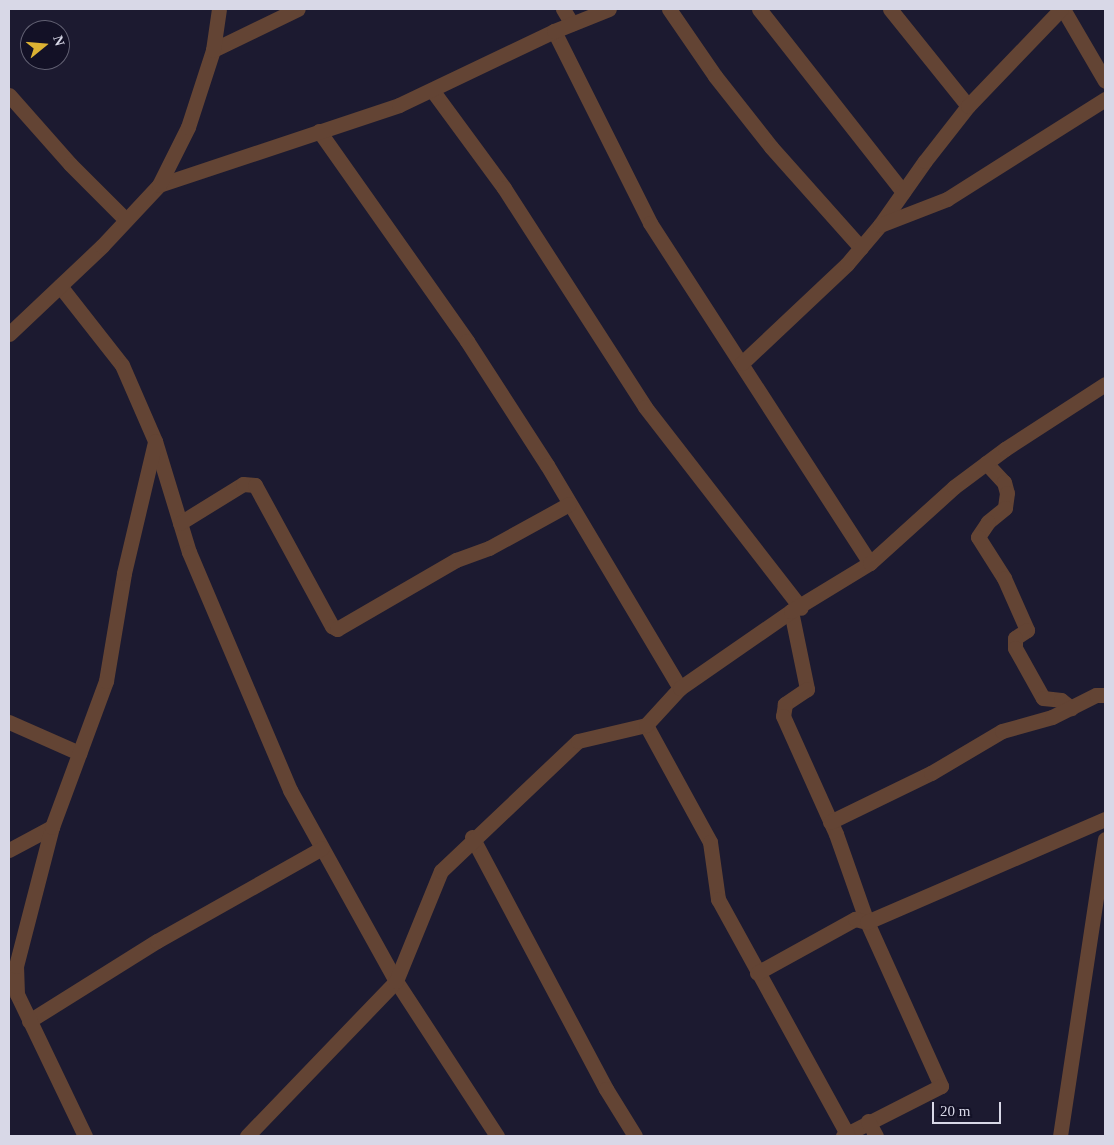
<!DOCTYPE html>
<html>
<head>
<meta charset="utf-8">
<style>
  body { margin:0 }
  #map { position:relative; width:1114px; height:1145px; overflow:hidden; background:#1c1a30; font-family:Georgia,serif }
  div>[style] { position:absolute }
  .minor>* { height:15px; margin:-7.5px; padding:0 7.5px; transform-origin:7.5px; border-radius:7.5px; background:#634434 }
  span { translate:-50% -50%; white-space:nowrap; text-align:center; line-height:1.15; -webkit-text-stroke:4.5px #131126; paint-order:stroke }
  .frame { position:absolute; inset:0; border:10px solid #d8d8e7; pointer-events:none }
  .north { position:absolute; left:20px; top:20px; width:50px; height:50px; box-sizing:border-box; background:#131126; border:1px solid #626173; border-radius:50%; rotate:73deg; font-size:14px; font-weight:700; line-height:20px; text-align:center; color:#d8d8e7 }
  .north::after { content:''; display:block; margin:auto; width:18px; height:22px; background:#dcb233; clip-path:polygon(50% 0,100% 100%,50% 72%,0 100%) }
  .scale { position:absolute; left:932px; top:1102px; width:69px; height:22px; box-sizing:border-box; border:2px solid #d8d8e7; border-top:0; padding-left:6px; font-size:15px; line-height:18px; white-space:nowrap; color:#d8d8e7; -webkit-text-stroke:4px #131126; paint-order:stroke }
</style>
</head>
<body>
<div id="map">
  <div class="minor">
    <div style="left:563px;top:9px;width:17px;rotate:59deg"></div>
    <div style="left:669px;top:9px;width:81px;rotate:55.5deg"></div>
    <div style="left:715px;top:76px;width:90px;rotate:51.7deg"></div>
    <div style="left:771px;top:147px;width:135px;rotate:48.3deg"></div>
    <div style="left:759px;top:9px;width:233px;rotate:51.8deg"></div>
    <div style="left:890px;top:9px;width:124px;rotate:51.2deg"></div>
    <div style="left:1063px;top:9px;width:83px;rotate:59.7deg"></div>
    <div style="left:554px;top:31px;width:215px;rotate:63.4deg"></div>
    <div style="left:650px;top:223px;width:405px;rotate:57.1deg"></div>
    <div style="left:213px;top:50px;width:94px;rotate:-25.8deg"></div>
    <div style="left:432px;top:90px;width:122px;rotate:53.7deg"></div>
    <div style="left:504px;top:188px;width:260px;rotate:57.2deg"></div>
    <div style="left:645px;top:407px;width:254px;rotate:52.2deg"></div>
    <div style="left:9px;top:95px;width:92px;rotate:48.5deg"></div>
    <div style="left:70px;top:164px;width:79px;rotate:45deg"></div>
    <div style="left:319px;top:131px;width:257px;rotate:54.8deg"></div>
    <div style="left:467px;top:341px;width:148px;rotate:57.2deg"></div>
    <div style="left:547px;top:465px;width:260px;rotate:59.2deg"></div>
    <div style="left:159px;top:185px;width:253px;rotate:-18.4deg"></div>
    <div style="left:399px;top:105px;width:172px;rotate:-25.5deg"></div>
    <div style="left:554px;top:31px;width:59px;rotate:-21.8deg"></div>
    <div style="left:880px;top:225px;width:78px;rotate:-54.9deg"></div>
    <div style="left:925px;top:161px;width:70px;rotate:-52deg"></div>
    <div style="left:968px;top:106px;width:134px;rotate:-46.2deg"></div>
    <div style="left:60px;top:286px;width:100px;rotate:51.9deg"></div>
    <div style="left:122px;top:365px;width:83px;rotate:66.5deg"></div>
    <div style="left:155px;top:441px;width:116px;rotate:73deg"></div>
    <div style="left:189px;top:552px;width:259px;rotate:67deg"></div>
    <div style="left:290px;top:790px;width:218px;rotate:61deg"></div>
    <div style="left:396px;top:981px;width:185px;rotate:56.9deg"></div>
    <div style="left:9px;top:334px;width:128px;rotate:-43.4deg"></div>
    <div style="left:102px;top:246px;width:83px;rotate:-46.9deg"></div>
    <div style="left:159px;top:185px;width:65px;rotate:-63.4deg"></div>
    <div style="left:188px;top:127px;width:81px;rotate:-72deg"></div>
    <div style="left:213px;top:50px;width:41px;rotate:-81.7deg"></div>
    <div style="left:742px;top:363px;width:144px;rotate:-43.3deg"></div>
    <div style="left:847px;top:264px;width:51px;rotate:-49.8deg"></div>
    <div style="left:880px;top:225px;width:72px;rotate:-21.2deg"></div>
    <div style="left:947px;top:199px;width:187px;rotate:-32.3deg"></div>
    <div style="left:986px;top:463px;width:26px;rotate:47deg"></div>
    <div style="left:1004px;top:482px;width:11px;rotate:75deg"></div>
    <div style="left:1007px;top:493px;width:15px;rotate:98deg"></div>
    <div style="left:1005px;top:508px;width:22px;rotate:141deg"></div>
    <div style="left:988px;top:522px;width:18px;rotate:124deg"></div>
    <div style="left:978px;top:537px;width:49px;rotate:57.6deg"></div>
    <div style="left:1004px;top:578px;width:57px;rotate:66.1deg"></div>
    <div style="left:1027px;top:630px;width:14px;rotate:146deg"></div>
    <div style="left:1015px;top:638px;width:10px;rotate:90deg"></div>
    <div style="left:1015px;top:648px;width:57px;rotate:60.8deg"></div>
    <div style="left:1043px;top:698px;width:18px;rotate:6deg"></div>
    <div style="left:1061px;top:700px;width:13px;rotate:39deg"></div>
    <div style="left:180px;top:523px;width:74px;rotate:-31.8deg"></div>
    <div style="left:243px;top:484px;width:12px;rotate:5deg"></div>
    <div style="left:255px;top:485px;width:161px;rotate:61.4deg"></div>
    <div style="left:332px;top:626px;width:6px;rotate:31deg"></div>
    <div style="left:337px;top:629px;width:138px;rotate:-30.1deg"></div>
    <div style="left:456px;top:560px;width:35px;rotate:-20deg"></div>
    <div style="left:489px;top:548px;width:91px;rotate:-28.8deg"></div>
    <div style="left:791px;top:611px;width:80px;rotate:78.4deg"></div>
    <div style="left:807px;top:689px;width:27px;rotate:146deg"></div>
    <div style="left:785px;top:704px;width:12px;rotate:99deg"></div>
    <div style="left:783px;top:716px;width:129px;rotate:65.8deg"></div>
    <div style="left:836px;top:834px;width:93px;rotate:70.6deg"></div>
    <div style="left:867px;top:922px;width:180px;rotate:65.7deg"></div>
    <div style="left:941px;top:1086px;width:110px;rotate:153deg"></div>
    <div style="left:9px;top:722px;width:77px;rotate:23.9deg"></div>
    <div style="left:646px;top:725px;width:133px;rotate:61.3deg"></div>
    <div style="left:710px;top:842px;width:58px;rotate:82deg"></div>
    <div style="left:718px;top:899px;width:268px;rotate:61.2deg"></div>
    <div style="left:830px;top:822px;width:112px;rotate:-25.9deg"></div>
    <div style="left:931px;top:773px;width:82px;rotate:-30.6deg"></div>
    <div style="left:1002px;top:731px;width:52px;rotate:-15.6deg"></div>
    <div style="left:1052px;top:717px;width:49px;rotate:-26.6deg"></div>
    <div style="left:1096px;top:695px;width:9px"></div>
    <div style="left:472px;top:837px;width:285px;rotate:62deg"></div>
    <div style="left:606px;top:1089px;width:55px;rotate:58.3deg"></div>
    <div style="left:9px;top:850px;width:49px;rotate:-28.1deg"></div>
    <div style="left:757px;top:973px;width:112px;rotate:-28.9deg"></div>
    <div style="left:855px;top:919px;width:12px;rotate:14deg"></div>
    <div style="left:867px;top:922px;width:259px;rotate:-23.4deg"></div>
    <div style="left:29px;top:1021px;width:151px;rotate:-32deg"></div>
    <div style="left:157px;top:941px;width:189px;rotate:-29.4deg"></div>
    <div style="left:868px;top:1121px;width:17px;rotate:62deg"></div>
    <div style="left:85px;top:1136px;width:157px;rotate:-115.6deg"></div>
    <div style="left:17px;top:994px;width:28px;rotate:-92deg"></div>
    <div style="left:16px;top:966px;width:144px;rotate:-75.5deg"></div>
    <div style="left:52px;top:827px;width:156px;rotate:-69.7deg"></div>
    <div style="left:106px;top:681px;width:109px;rotate:-80.5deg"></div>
    <div style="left:124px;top:573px;width:135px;rotate:-76.7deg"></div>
    <div style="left:247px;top:1136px;width:215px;rotate:-46.1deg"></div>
    <div style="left:396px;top:981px;width:119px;rotate:-67.8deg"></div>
    <div style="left:441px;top:871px;width:189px;rotate:-43.5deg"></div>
    <div style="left:578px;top:741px;width:70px;rotate:-13.2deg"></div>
    <div style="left:646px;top:725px;width:50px;rotate:-47.4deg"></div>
    <div style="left:680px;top:688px;width:135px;rotate:-34.7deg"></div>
    <div style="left:791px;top:611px;width:92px;rotate:-31.3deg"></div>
    <div style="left:870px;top:563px;width:113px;rotate:-42.1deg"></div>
    <div style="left:954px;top:487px;width:64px;rotate:-36.7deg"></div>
    <div style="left:1005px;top:449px;width:119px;rotate:-33deg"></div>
    <div style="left:1060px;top:1136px;width:300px;rotate:-81.4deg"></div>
  </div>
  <div class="frame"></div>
  <div class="north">N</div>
  <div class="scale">20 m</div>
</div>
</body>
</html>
